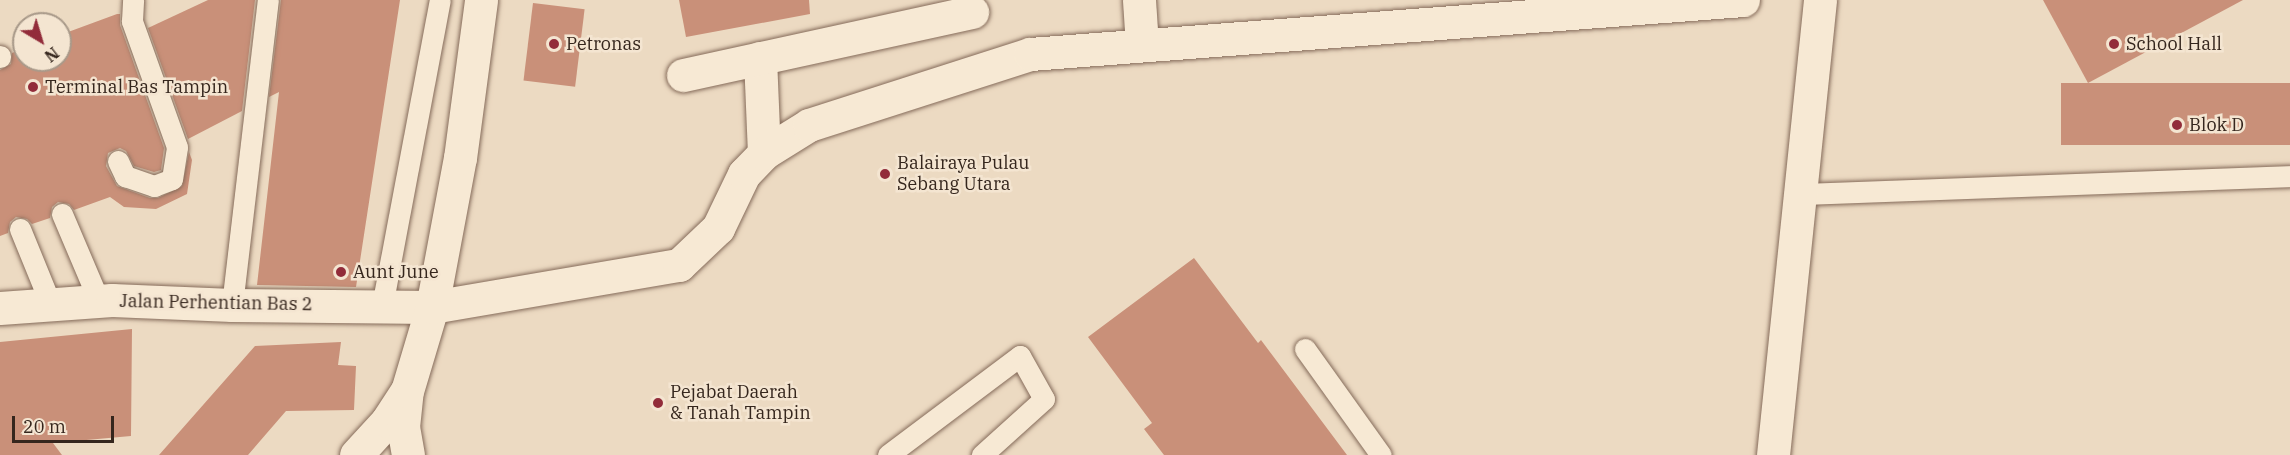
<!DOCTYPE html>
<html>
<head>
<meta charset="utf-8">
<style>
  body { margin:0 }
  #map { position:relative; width:2290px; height:455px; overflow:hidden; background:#ecdac2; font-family:"IBM Plex Serif",serif }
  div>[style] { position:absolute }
  .building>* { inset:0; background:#c99079; transform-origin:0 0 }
  .roads { filter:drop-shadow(0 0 2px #856b5a) drop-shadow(0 0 2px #856b5a) }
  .lane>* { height:21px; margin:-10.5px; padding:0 10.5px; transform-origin:10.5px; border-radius:10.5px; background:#f7e9d4 }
  .street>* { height:33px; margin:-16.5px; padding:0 16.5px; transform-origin:16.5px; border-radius:16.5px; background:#f7e9d4 }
  .dots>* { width:16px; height:16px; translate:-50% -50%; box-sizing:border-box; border:3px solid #f4e5d1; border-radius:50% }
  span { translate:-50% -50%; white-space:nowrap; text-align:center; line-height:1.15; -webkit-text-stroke:5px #f4e5d1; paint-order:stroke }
  .poi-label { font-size:18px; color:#35261d }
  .left { translate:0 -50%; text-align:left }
  .street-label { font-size:18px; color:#35261d }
  .north { position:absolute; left:12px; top:12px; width:60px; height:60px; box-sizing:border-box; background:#f4e5d1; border:2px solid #a89989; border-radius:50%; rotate:142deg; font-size:16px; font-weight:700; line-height:24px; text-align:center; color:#35261d }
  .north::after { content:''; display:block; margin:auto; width:21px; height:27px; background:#922c3a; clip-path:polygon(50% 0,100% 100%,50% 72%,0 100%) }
  .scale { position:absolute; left:12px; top:416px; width:102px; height:27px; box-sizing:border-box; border:3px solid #35261d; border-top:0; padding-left:8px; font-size:18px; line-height:21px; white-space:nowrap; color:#35261d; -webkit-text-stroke:4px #f4e5d1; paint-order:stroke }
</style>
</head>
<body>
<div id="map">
  <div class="building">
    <div style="clip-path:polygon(208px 0,255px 0,242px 111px,188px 139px,148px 28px)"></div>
    <div style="clip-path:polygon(281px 0,400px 0,356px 287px,257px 285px,279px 92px,269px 97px)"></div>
    <div style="clip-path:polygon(679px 0,809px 0,810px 14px,686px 37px)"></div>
    <div style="clip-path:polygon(2043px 0,2243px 0,2088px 83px)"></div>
    <div style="left:533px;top:3px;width:52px;height:78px;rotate:7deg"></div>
    <div style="clip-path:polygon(117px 14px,120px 14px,120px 25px,164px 148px,161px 170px,154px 172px,134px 166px,126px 151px,120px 148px,108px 153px,106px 166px,117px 186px,150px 198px,158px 198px,182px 186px,189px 152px,192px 160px,187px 194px,156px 209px,124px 207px,110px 197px,74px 210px,69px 204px,58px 202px,52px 207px,50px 218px,32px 224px,27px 219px,16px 217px,10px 222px,8px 233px,0 236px,0 70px,11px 64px,12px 53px,24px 48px,24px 60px,60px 60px,60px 35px)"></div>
    <div style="left:2290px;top:83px;width:62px;height:229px;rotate:90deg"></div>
    <div style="clip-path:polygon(1194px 258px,1258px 343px,1261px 340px,1347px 455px,1164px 455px,1144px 429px,1152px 423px,1088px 337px)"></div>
    <div style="clip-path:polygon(132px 329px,131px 436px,53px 443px,62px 455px,0 455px,0 342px)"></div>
    <div style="clip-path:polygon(341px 342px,338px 365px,356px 366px,354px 410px,286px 411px,248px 455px,159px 455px,255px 346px)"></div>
  </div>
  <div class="roads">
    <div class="lane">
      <div style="left:0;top:56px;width:1px;rotate:90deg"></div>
      <div style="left:118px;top:161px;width:17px;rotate:65deg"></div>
      <div style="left:125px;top:176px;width:31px;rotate:19deg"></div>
      <div style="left:154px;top:186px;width:19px;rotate:-21deg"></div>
      <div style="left:172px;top:179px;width:32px;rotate:-81deg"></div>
      <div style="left:177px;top:147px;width:134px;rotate:-109.7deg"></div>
      <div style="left:132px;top:21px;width:21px;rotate:-87deg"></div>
      <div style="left:1800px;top:194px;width:490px;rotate:-2.1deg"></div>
      <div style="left:62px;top:214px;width:95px;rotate:67deg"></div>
      <div style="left:20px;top:229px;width:82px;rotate:67.8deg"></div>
      <div style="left:232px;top:305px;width:307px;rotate:-83.3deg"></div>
      <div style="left:382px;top:306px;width:311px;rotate:-79.3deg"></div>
      <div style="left:1305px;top:349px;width:130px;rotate:54.4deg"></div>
      <div style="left:888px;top:455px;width:165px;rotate:-36.9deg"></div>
      <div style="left:1020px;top:356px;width:49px;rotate:60.8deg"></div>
      <div style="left:1044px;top:399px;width:84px;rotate:137.9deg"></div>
    </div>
    <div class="street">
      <div style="left:1139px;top:0;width:45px;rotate:86.2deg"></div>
      <div style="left:760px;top:58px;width:95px;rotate:87.6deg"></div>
      <div style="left:683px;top:75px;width:296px;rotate:-12.3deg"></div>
      <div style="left:0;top:308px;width:112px;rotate:-4.1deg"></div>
      <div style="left:112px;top:300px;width:120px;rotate:2.4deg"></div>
      <div style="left:232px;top:305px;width:200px;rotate:0.6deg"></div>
      <div style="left:432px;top:307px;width:251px;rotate:-9.7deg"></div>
      <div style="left:679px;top:265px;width:54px;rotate:-43.5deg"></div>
      <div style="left:718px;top:228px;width:60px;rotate:-64.3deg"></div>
      <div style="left:744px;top:174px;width:29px;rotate:-46deg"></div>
      <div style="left:764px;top:153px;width:53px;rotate:-31.9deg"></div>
      <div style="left:809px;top:125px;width:232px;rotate:-17.8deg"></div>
      <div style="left:1030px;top:54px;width:715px;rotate:-4.33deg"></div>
      <div style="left:356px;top:455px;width:46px;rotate:-47.6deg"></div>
      <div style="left:387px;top:421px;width:35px;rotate:-57deg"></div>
      <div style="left:408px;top:455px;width:28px;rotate:-100deg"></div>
      <div style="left:403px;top:427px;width:36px;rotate:-84deg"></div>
      <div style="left:407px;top:391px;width:88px;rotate:-73.4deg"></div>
      <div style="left:432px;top:307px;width:152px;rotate:-79.4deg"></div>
      <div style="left:460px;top:158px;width:159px;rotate:-82.4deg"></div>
      <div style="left:1773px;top:455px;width:457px;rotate:-84.1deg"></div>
    </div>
  </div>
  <div class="dots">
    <div style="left:554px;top:44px;background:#922c3a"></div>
    <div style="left:2114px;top:44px;background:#922c3a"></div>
    <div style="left:33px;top:87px;background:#922c3a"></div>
    <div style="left:2177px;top:125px;background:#922c3a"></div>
    <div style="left:885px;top:174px;background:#922c3a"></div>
    <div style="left:341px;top:272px;background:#922c3a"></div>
    <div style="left:658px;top:403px;background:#922c3a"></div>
  </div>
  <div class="poi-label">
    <span class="left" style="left:566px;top:44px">Petronas</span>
    <span class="left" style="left:2126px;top:44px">School Hall</span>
    <span class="left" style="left:45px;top:87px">Terminal Bas Tampin</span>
    <span class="left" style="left:2189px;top:125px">Blok D</span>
    <span class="left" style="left:897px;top:174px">Balairaya Pulau<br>Sebang Utara</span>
    <span class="left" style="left:353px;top:272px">Aunt June</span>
    <span class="left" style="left:670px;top:403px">Pejabat Daerah<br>&amp; Tanah Tampin</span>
  </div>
  <div class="street-label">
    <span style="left:216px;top:303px;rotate:1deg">Jalan Perhentian Bas 2</span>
  </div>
  <div class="north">N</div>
  <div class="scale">20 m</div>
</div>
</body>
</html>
